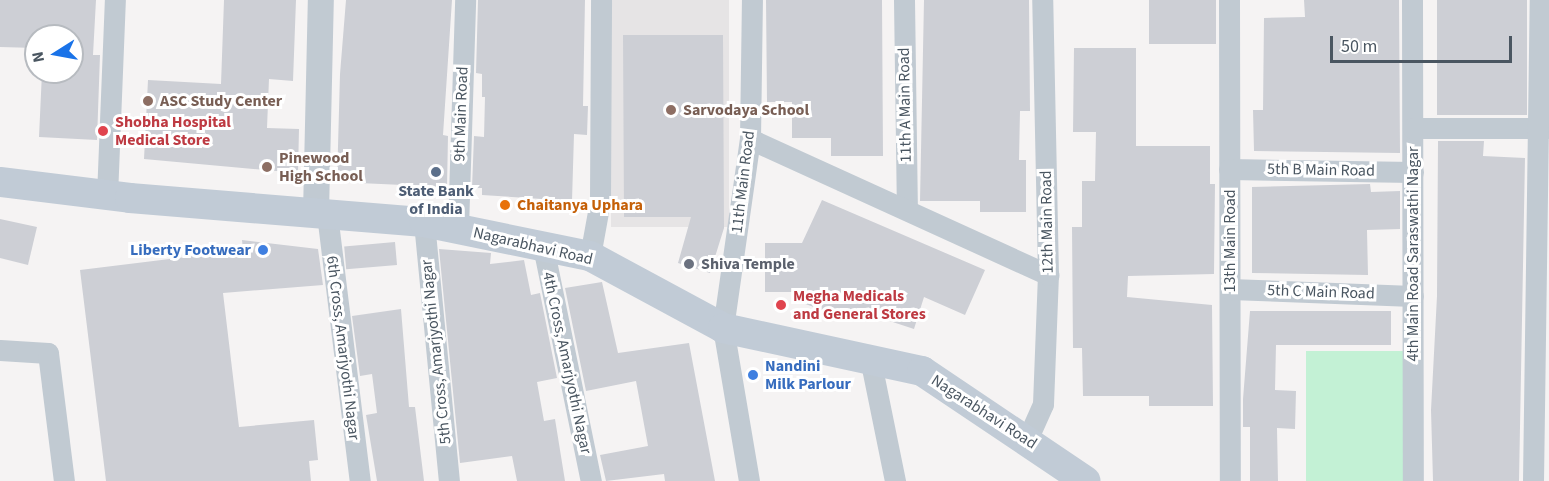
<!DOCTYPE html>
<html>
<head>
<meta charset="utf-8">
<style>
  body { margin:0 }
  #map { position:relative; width:1549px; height:481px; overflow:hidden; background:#f5f3f3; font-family:"Source Sans 3",sans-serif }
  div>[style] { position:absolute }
  .education>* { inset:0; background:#e6e4e5; transform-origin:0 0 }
  .green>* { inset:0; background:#c3f1d5; transform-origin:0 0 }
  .building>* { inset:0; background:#cdcfd5; transform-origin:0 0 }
  .minor>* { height:21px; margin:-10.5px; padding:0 10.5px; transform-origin:10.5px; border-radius:10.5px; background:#c1cad2 }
  .tertiary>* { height:26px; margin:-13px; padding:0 13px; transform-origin:13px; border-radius:13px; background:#c1cad2 }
  .secondary>* { height:30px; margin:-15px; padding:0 15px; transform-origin:15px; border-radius:15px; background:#c1cbd6 }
  .dots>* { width:16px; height:16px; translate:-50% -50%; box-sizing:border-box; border:3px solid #fff; border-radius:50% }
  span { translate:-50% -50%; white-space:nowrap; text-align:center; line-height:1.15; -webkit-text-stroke:6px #fff; paint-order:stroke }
  .education-label { font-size:16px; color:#785e54; font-weight:700 }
  .left { translate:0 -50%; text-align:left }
  .street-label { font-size:16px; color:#4a5661 }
  .health-label { font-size:16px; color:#be3a42; font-weight:700 }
  .service-label { font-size:16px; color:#4e5e75; font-weight:700 }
  .food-label { font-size:16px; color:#c56008; font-weight:700 }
  .shop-label { font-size:16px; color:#366cbe; font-weight:700 }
  .right { translate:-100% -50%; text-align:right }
  .worship-label { font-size:16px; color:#5b616d; font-weight:700 }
  .north { position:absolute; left:24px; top:24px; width:60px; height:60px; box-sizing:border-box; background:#fff; border:2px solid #b7bbc0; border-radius:50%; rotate:259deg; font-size:16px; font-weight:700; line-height:24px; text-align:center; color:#4a5661 }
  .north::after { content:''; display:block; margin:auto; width:21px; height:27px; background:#1a73e8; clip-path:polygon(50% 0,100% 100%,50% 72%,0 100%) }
  .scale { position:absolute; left:1330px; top:36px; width:182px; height:27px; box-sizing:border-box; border:3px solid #4a5661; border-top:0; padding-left:8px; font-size:18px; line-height:21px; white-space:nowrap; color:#4a5661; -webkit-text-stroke:4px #fff; paint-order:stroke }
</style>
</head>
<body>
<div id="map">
  <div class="education">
    <div style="left:611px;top:0;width:118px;height:227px"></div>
  </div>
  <div class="green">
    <div style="left:1306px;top:351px;width:104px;height:130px"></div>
  </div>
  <div class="building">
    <div style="clip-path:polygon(0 0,96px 0,93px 55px,100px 55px,97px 140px,39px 137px,42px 72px,72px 72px,72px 36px,36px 36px,36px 48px,0 47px)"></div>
    <div style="clip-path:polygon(224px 0,296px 0,293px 81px,269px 79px,267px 128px,299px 129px,298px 173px,144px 159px,148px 80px,221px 84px)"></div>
    <div style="clip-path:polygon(346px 0,452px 0,443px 135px,448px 136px,447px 187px,337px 182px,340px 74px)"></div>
    <div style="clip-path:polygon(478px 0,585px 0,583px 106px,588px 106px,587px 135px,574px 134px,572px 201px,482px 195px,482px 188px,472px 188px,474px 136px,484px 137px,485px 97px,482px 97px,482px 74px,476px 73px)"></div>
    <div style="clip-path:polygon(766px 0,882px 0,883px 156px,831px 156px,831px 138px,792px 138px,792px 102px,767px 102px)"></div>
    <div style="clip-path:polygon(924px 0,1029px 0,1030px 111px,1020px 111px,1019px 160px,1026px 160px,1026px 212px,980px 212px,980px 201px,920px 201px)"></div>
    <div style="left:1149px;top:0;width:67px;height:44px"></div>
    <div style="clip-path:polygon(1304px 0,1399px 0,1400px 153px,1254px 151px,1253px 110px,1263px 110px,1264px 18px,1305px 17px)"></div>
    <div style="left:1437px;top:0;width:90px;height:115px"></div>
    <div style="clip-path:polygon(623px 35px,723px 35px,724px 228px,710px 273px,678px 263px,691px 217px,624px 217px)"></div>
    <div style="clip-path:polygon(1074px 48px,1136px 48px,1136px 146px,1210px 146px,1210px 184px,1215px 184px,1214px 274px,1128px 276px,1127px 297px,1212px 305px,1213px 406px,1149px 406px,1149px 396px,1083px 396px,1082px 348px,1073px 348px,1072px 227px,1082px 227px,1082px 181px,1095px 181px,1096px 132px,1073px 132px)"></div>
    <div style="clip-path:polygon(1438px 141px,1484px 141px,1483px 156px,1525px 158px,1519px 481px,1433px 481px,1431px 410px,1437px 296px)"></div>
    <div style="clip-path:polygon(1370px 184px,1371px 192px,1400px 191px,1400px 229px,1367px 230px,1368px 275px,1252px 273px,1252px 187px)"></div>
    <div style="clip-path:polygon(822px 200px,985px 270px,965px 315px,924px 297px,914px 329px,856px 310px,852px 321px,800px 302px,804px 292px,765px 292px,765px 243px,802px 243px)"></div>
    <div style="clip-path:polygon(0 219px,37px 227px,28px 265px,0 258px)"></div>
    <div style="clip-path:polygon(242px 240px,318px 249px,323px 285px,223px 293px,239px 427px,314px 420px,318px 460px,309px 461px,311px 481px,106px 481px,80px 270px,243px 250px)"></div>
    <div style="left:395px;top:242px;width:23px;height:51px;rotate:85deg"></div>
    <div style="clip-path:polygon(439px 249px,491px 253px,490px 264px,524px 260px,531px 295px,540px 293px,557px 378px,537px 382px,544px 421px,555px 419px,565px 481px,517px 481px,512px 456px,460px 463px)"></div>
    <div style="clip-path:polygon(602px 282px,618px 353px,689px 343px,715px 481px,665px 481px,664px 474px,606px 481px,600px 455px,648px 446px,636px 381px,586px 391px,565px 288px)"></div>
    <div style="clip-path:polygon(401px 309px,409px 407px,415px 407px,424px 481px,377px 481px,366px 415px,377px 413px,372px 374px,360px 376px,352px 316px)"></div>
    <div style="clip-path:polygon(1250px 311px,1391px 311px,1391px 345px,1276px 345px,1275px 390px,1296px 391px,1295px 429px,1277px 428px,1278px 481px,1250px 481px,1250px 427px,1243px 427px,1243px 399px)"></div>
  </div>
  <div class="minor">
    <div style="left:904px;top:0;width:210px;rotate:89.2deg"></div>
    <div style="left:1229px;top:0;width:481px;rotate:89.9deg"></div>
    <div style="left:1412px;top:0;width:481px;rotate:89.9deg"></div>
    <div style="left:1413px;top:128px;width:136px"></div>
    <div style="left:750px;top:139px;width:328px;rotate:24.5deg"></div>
    <div style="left:1229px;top:169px;width:184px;rotate:0.9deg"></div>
    <div style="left:107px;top:196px;width:196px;rotate:-87.7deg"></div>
    <div style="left:327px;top:214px;width:269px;rotate:83deg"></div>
    <div style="left:424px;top:222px;width:260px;rotate:84.5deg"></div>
    <div style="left:458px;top:228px;width:228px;rotate:-88.2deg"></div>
    <div style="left:543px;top:246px;width:240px;rotate:78.5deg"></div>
    <div style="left:590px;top:256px;width:56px;rotate:-79.7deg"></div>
    <div style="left:600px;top:201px;width:201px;rotate:-89.7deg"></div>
    <div style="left:1230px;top:289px;width:183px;rotate:2.2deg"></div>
    <div style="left:0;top:350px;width:48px;rotate:3.6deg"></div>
    <div style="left:48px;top:353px;width:129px;rotate:82.9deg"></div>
    <div style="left:870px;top:358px;width:126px;rotate:78.5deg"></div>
    <div style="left:1027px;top:440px;width:39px;rotate:-66deg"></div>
    <div style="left:1043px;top:404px;width:129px;rotate:-87.8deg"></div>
    <div style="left:1048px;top:275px;width:275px;rotate:-91.2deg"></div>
    <div style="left:749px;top:481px;width:155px;rotate:-99.6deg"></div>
    <div style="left:723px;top:328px;width:191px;rotate:-81.9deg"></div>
    <div style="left:750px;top:139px;width:139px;rotate:-89.2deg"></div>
    <div style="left:1533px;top:481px;width:481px;rotate:-89.2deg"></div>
  </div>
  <div class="tertiary">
    <div style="left:316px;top:213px;width:213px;rotate:-88.7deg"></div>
  </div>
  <div class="secondary">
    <div style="left:0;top:182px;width:131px;rotate:7deg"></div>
    <div style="left:130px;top:198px;width:295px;rotate:4.7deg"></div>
    <div style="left:424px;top:222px;width:169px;rotate:11.6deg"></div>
    <div style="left:590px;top:256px;width:151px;rotate:28.4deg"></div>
    <div style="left:723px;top:328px;width:204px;rotate:12.2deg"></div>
    <div style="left:922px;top:371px;width:197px;rotate:33.9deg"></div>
  </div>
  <div class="dots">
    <div style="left:148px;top:101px;background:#8d6e63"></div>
    <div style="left:671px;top:110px;background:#8d6e63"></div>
    <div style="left:103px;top:131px;background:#e0444e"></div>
    <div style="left:267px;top:167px;background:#8d6e63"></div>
    <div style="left:436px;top:172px;background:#5c6f8a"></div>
    <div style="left:505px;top:205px;background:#e8710a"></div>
    <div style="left:263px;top:250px;background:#3f7fe0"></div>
    <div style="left:689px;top:264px;background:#6b7280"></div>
    <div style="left:781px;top:305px;background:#e0444e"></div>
    <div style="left:753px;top:375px;background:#3f7fe0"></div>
  </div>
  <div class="education-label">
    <span class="left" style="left:160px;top:101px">ASC Study Center</span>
    <span class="left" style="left:683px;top:110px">Sarvodaya School</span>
    <span class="left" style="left:279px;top:167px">Pinewood<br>High School</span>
  </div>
  <div class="street-label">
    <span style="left:905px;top:105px;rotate:-91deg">11th A Main Road</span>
    <span style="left:461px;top:114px;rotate:-88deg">9th Main Road</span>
    <span style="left:1321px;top:170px;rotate:1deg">5th B Main Road</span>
    <span style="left:743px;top:182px;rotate:-83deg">11th Main Road</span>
    <span style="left:1047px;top:222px;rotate:-91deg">12th Main Road</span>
    <span style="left:1230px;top:241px;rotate:-90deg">13th Main Road</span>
    <span style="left:533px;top:246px;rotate:13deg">Nagarabhavi Road</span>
    <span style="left:1413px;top:254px;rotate:-90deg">4th Main Road Saraswathi Nagar</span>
    <span style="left:1321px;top:292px;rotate:2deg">5th C Main Road</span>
    <span style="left:343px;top:348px;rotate:83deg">6th Cross, Amarjyothi Nagar</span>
    <span style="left:436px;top:352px;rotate:-96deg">5th Cross, Amarjyothi Nagar</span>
    <span style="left:567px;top:363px;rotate:78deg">4th Cross, Amarjyothi Nagar</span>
    <span style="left:984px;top:412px;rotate:33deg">Nagarabhavi Road</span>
  </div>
  <div class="health-label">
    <span class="left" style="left:115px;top:131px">Shobha Hospital<br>Medical Store</span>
    <span class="left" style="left:793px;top:305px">Megha Medicals<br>and General Stores</span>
  </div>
  <div class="service-label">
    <span style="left:436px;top:200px">State Bank<br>of India</span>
  </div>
  <div class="food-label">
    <span class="left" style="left:517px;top:205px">Chaitanya Uphara</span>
  </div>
  <div class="shop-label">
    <span class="right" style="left:251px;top:250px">Liberty Footwear</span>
    <span class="left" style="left:765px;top:375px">Nandini<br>Milk Parlour</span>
  </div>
  <div class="worship-label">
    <span class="left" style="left:701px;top:264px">Shiva Temple</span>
  </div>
  <div class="north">N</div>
  <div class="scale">50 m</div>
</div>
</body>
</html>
